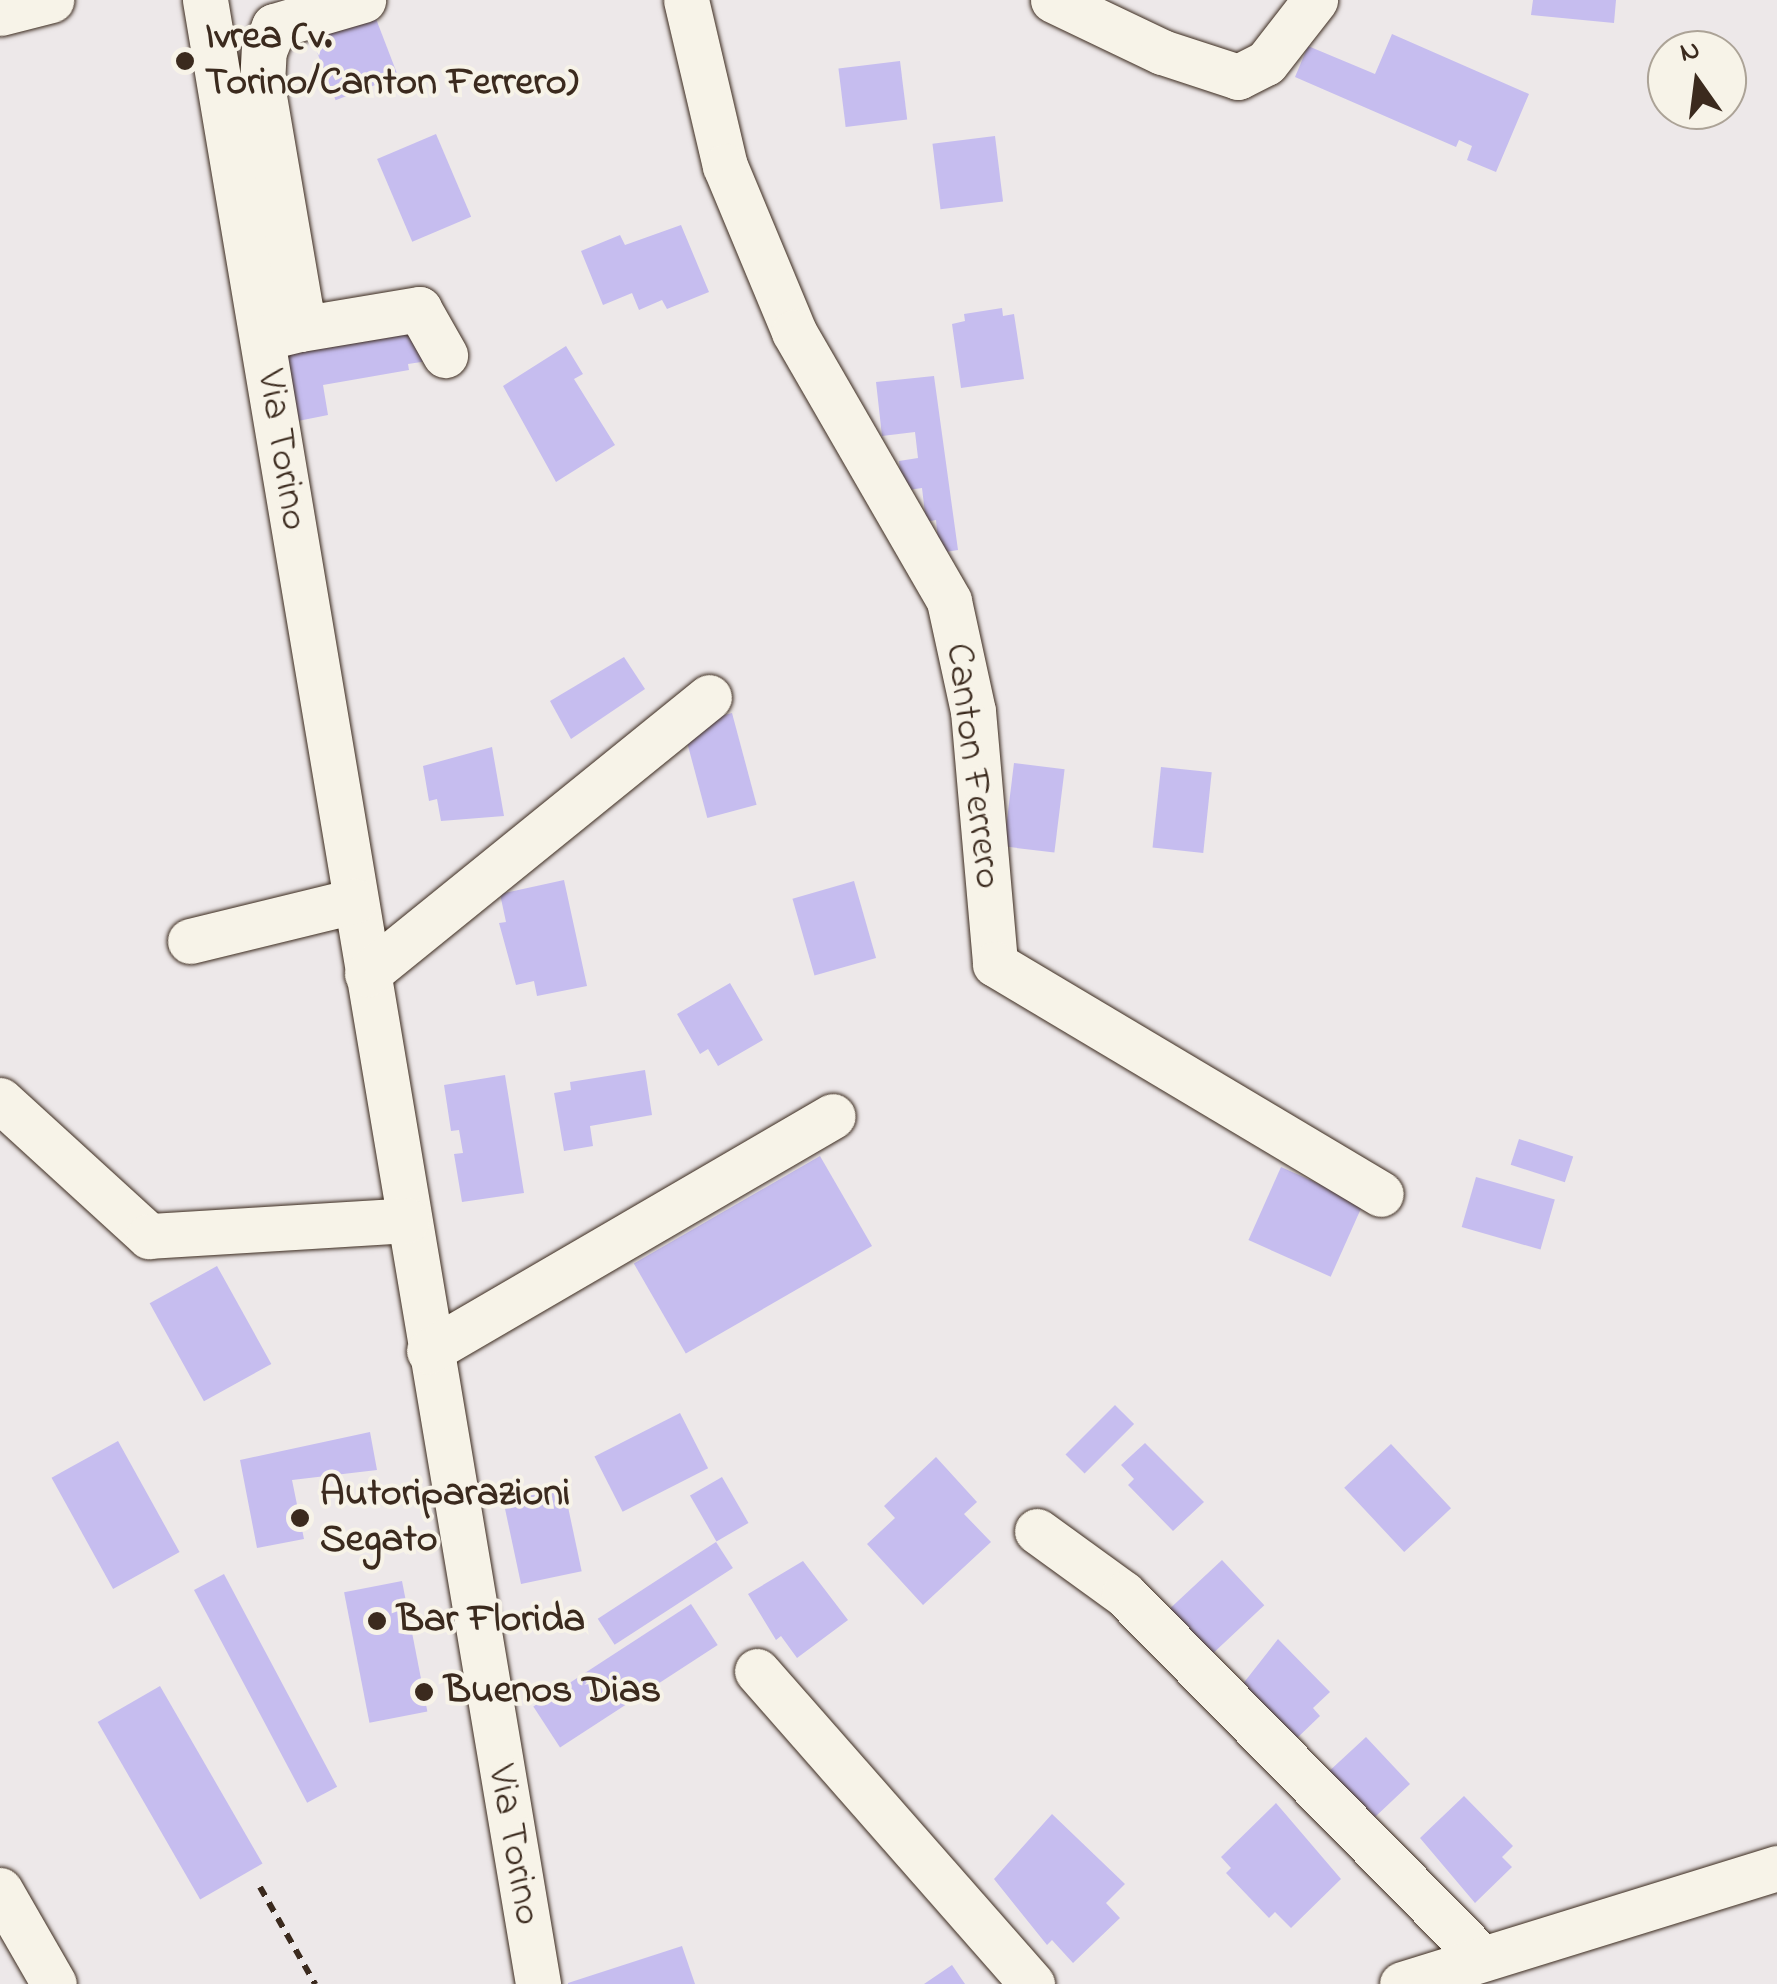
<!DOCTYPE html>
<html>
<head>
<meta charset="utf-8">
<style>
  body { margin:0 }
  #map { position:relative; width:1777px; height:1984px; overflow:hidden; background:#ede8e9; font-family:"Indie Flower",sans-serif }
  div>[style] { position:absolute }
  .building>* { inset:0; background:#c6bdef; transform-origin:0 0 }
  .path>* { height:6px; margin-top:-3px; transform-origin:0; background:repeating-linear-gradient(90deg,#3b2a1e 0 10px,transparent 0 18px) }
  .roads { filter:drop-shadow(0 0 2px #3b2a1e) drop-shadow(0 0 2px #3b2a1e) }
  .minor>* { height:45px; margin:-22.5px; padding:0 22.5px; transform-origin:22.5px; border-radius:22.5px; background:#f7f3e8 }
  .dots>* { width:28px; height:28px; translate:-50% -50%; box-sizing:border-box; border:5px solid #f7f3e8; border-radius:50% }
  span { translate:-50% -50%; white-space:nowrap; text-align:center; line-height:1.15; -webkit-text-stroke:8px #f7f3e8; paint-order:stroke }
  .poi-label { font-size:40px; color:#3b2a1e; font-weight:700 }
  .left { translate:0 -50%; text-align:left }
  .street-label { font-size:40px; color:#3b2a1e }
  .north { position:absolute; left:1647px; top:30px; width:100px; height:100px; box-sizing:border-box; background:#f7f3e8; border:2px solid #aca397; border-radius:50%; rotate:346deg; font-size:28px; font-weight:700; line-height:40px; text-align:center; color:#3b2a1e }
  .north::after { content:''; display:block; margin:auto; width:35px; height:45px; background:#3b2a1e; clip-path:polygon(50% 0,100% 100%,50% 72%,0 100%) }
</style>
</head>
<body>
<div id="map">
  <div class="building">
    <div style="clip-path:polygon(1533px 0,1616px 0,1614px 23px,1531px 15px)"></div>
    <div style="left:373px;top:11px;width:70px;height:67px;rotate:69deg"></div>
    <div style="clip-path:polygon(1392px 34px,1529px 94px,1496px 172px,1467px 160px,1472px 146px,1459px 140px,1456px 147px,1295px 77px,1308px 46px,1375px 74px)"></div>
    <div style="left:900px;top:61px;width:59px;height:62px;rotate:83deg"></div>
    <div style="left:436px;top:134px;width:90px;height:64px;rotate:67deg"></div>
    <div style="left:995px;top:136px;width:66px;height:63px;rotate:83deg"></div>
    <div style="clip-path:polygon(681px 225px,709px 292px,667px 309px,662px 300px,639px 310px,632px 293px,603px 305px,581px 251px,620px 235px,625px 245px)"></div>
    <div style="clip-path:polygon(1002px 308px,1003px 316px,1014px 314px,1024px 379px,961px 388px,952px 324px,965px 321px,964px 314px)"></div>
    <div style="clip-path:polygon(407px 323px,428px 361px,408px 364px,409px 370px,323px 385px,328px 415px,293px 422px,280px 345px)"></div>
    <div style="clip-path:polygon(566px 346px,583px 374px,574px 379px,615px 445px,556px 482px,503px 386px)"></div>
    <div style="clip-path:polygon(934px 376px,958px 550px,939px 553px,936px 520px,926px 522px,922px 488px,902px 491px,899px 461px,918px 458px,915px 432px,882px 436px,876px 382px)"></div>
    <div style="clip-path:polygon(624px 657px,645px 689px,571px 739px,550px 701px)"></div>
    <div style="left:732px;top:713px;width:95px;height:51px;rotate:75deg"></div>
    <div style="clip-path:polygon(492px 747px,504px 816px,441px 821px,437px 799px,429px 801px,423px 766px)"></div>
    <div style="left:1014px;top:763px;width:51px;height:84px;rotate:7deg"></div>
    <div style="left:1161px;top:767px;width:51px;height:81px;rotate:6deg"></div>
    <div style="clip-path:polygon(564px 880px,587px 986px,537px 996px,534px 981px,516px 985px,499px 923px,506px 922px,500px 894px)"></div>
    <div style="left:854px;top:881px;width:80px;height:64px;rotate:74deg"></div>
    <div style="clip-path:polygon(730px 983px,763px 1040px,718px 1066px,708px 1049px,700px 1054px,677px 1014px)"></div>
    <div style="clip-path:polygon(645px 1070px,652px 1115px,590px 1126px,593px 1146px,564px 1151px,554px 1093px,571px 1090px,570px 1082px)"></div>
    <div style="clip-path:polygon(505px 1075px,524px 1193px,462px 1202px,454px 1154px,463px 1153px,459px 1130px,451px 1131px,444px 1085px)"></div>
    <div style="left:1519px;top:1139px;width:57px;height:27px;rotate:18deg"></div>
    <div style="left:820px;top:1156px;width:104px;height:215px;rotate:60deg"></div>
    <div style="left:1281px;top:1167px;width:90px;height:80px;rotate:24deg"></div>
    <div style="left:1476px;top:1177px;width:82px;height:52px;rotate:16deg"></div>
    <div style="left:217px;top:1266px;width:112px;height:77px;rotate:61deg"></div>
    <div style="left:1115px;top:1405px;width:27px;height:70px;rotate:45deg"></div>
    <div style="left:680px;top:1413px;width:62px;height:96px;rotate:63deg"></div>
    <div style="clip-path:polygon(370px 1432px,377px 1470px,292px 1480px,304px 1539px,257px 1548px,240px 1460px)"></div>
    <div style="left:118px;top:1441px;width:127px;height:76px;rotate:61deg"></div>
    <div style="clip-path:polygon(1145px 1443px,1204px 1502px,1173px 1531px,1128px 1485px,1134px 1479px,1121px 1465px)"></div>
    <div style="left:1391px;top:1444px;width:88px;height:64px;rotate:47deg"></div>
    <div style="clip-path:polygon(936px 1457px,977px 1502px,964px 1514px,991px 1542px,923px 1605px,867px 1544px,895px 1518px,884px 1506px)"></div>
    <div style="left:722px;top:1477px;width:53px;height:37px;rotate:60deg"></div>
    <div style="left:564px;top:1488px;width:85px;height:62px;rotate:78deg"></div>
    <div style="left:716px;top:1542px;width:31px;height:141px;rotate:57deg"></div>
    <div style="left:1222px;top:1560px;width:62px;height:73px;rotate:47deg"></div>
    <div style="clip-path:polygon(803px 1561px,848px 1620px,797px 1658px,781px 1636px,776px 1640px,748px 1594px)"></div>
    <div style="left:224px;top:1574px;width:241px;height:34px;rotate:62deg"></div>
    <div style="left:402px;top:1581px;width:133px;height:59px;rotate:79deg"></div>
    <div style="left:691px;top:1604px;width:49px;height:188px;rotate:57deg"></div>
    <div style="clip-path:polygon(1278px 1639px,1330px 1692px,1313px 1708px,1320px 1716px,1295px 1740px,1242px 1685px)"></div>
    <div style="left:160px;top:1686px;width:205px;height:72px;rotate:60deg"></div>
    <div style="clip-path:polygon(1366px 1737px,1410px 1784px,1375px 1817px,1368px 1809px,1363px 1814px,1326px 1774px)"></div>
    <div style="clip-path:polygon(1464px 1796px,1513px 1846px,1502px 1857px,1512px 1867px,1475px 1903px,1420px 1838px)"></div>
    <div style="clip-path:polygon(1276px 1803px,1341px 1879px,1291px 1928px,1275px 1912px,1269px 1918px,1226px 1873px,1231px 1868px,1221px 1857px)"></div>
    <div style="clip-path:polygon(1052px 1814px,1125px 1884px,1106px 1903px,1120px 1918px,1073px 1963px,1052px 1940px,1047px 1945px,994px 1879px)"></div>
    <div style="clip-path:polygon(682px 1946px,695px 1984px,568px 1984px,568px 1983px)"></div>
    <div style="clip-path:polygon(952px 1965px,965px 1984px,924px 1984px)"></div>
  </div>
  <div class="path">
    <div style="left:260px;top:1887px;width:112px;rotate:60.4deg"></div>
  </div>
  <div class="roads">
    <div class="minor">
      <div style="left:205px;top:0;width:2012px;rotate:80.47deg"></div>
      <div style="left:686px;top:0;width:171px;rotate:76.8deg"></div>
      <div style="left:725px;top:166px;width:180px;rotate:67.4deg"></div>
      <div style="left:794px;top:332px;width:310px;rotate:60deg"></div>
      <div style="left:949px;top:601px;width:113px;rotate:77.7deg"></div>
      <div style="left:973px;top:711px;width:254px;rotate:85deg"></div>
      <div style="left:995px;top:964px;width:449px;rotate:30.8deg"></div>
      <div style="left:1053px;top:0;width:121px;rotate:25.5deg"></div>
      <div style="left:1162px;top:52px;width:80px;rotate:18.2deg"></div>
      <div style="left:1238px;top:77px;width:31px;rotate:-27deg"></div>
      <div style="left:1266px;top:63px;width:80px;rotate:-52.1deg"></div>
      <div style="left:0;top:13px;width:53px;rotate:-14.3deg"></div>
      <div style="left:300px;top:329px;width:121px;rotate:-9.5deg"></div>
      <div style="left:419px;top:309px;width:53px;rotate:60.5deg"></div>
      <div style="left:263px;top:338px;width:38px;rotate:-14deg"></div>
      <div style="left:300px;top:329px;width:22px;rotate:-90deg"></div>
      <div style="left:300px;top:307px;width:226px;rotate:-99.7deg"></div>
      <div style="left:262px;top:84px;width:33px;rotate:-87deg"></div>
      <div style="left:264px;top:51px;width:27px;rotate:-68deg"></div>
      <div style="left:274px;top:26px;width:93px;rotate:-16.3deg"></div>
      <div style="left:190px;top:941px;width:169px;rotate:-13.7deg"></div>
      <div style="left:367px;top:974px;width:440px;rotate:-39deg"></div>
      <div style="left:0;top:1100px;width:202px;rotate:42.4deg"></div>
      <div style="left:149px;top:1236px;width:258px;rotate:-3.5deg"></div>
      <div style="left:429px;top:1351px;width:467px;rotate:-30.2deg"></div>
      <div style="left:1037px;top:1531px;width:107px;rotate:35.9deg"></div>
      <div style="left:1124px;top:1594px;width:509px;rotate:45.48deg"></div>
      <div style="left:757px;top:1671px;width:417px;rotate:48.7deg"></div>
      <div style="left:0;top:1890px;width:108px;rotate:60.1deg"></div>
      <div style="left:1402px;top:1984px;width:393px;rotate:-17.2deg"></div>
    </div>
  </div>
  <div class="dots">
    <div style="left:185px;top:61px;background:#3b2a1e"></div>
    <div style="left:300px;top:1518px;background:#3b2a1e"></div>
    <div style="left:377px;top:1621px;background:#3b2a1e"></div>
    <div style="left:424px;top:1692px;background:#3b2a1e"></div>
  </div>
  <div class="poi-label">
    <span class="left" style="left:205px;top:61px">Ivrea (v.<br>Torino/Canton Ferrero)</span>
    <span class="left" style="left:320px;top:1518px">Autoriparazioni<br>Segato</span>
    <span class="left" style="left:397px;top:1621px">Bar Florida</span>
    <span class="left" style="left:444px;top:1692px">Buenos Dias</span>
  </div>
  <div class="street-label">
    <span style="left:281px;top:450px;rotate:81deg">Via Torino</span>
    <span style="left:972px;top:766px;rotate:83deg">Canton Ferrero</span>
    <span style="left:513px;top:1845px;rotate:80deg">Via Torino</span>
  </div>
  <div class="north">N</div>
</div>
</body>
</html>
